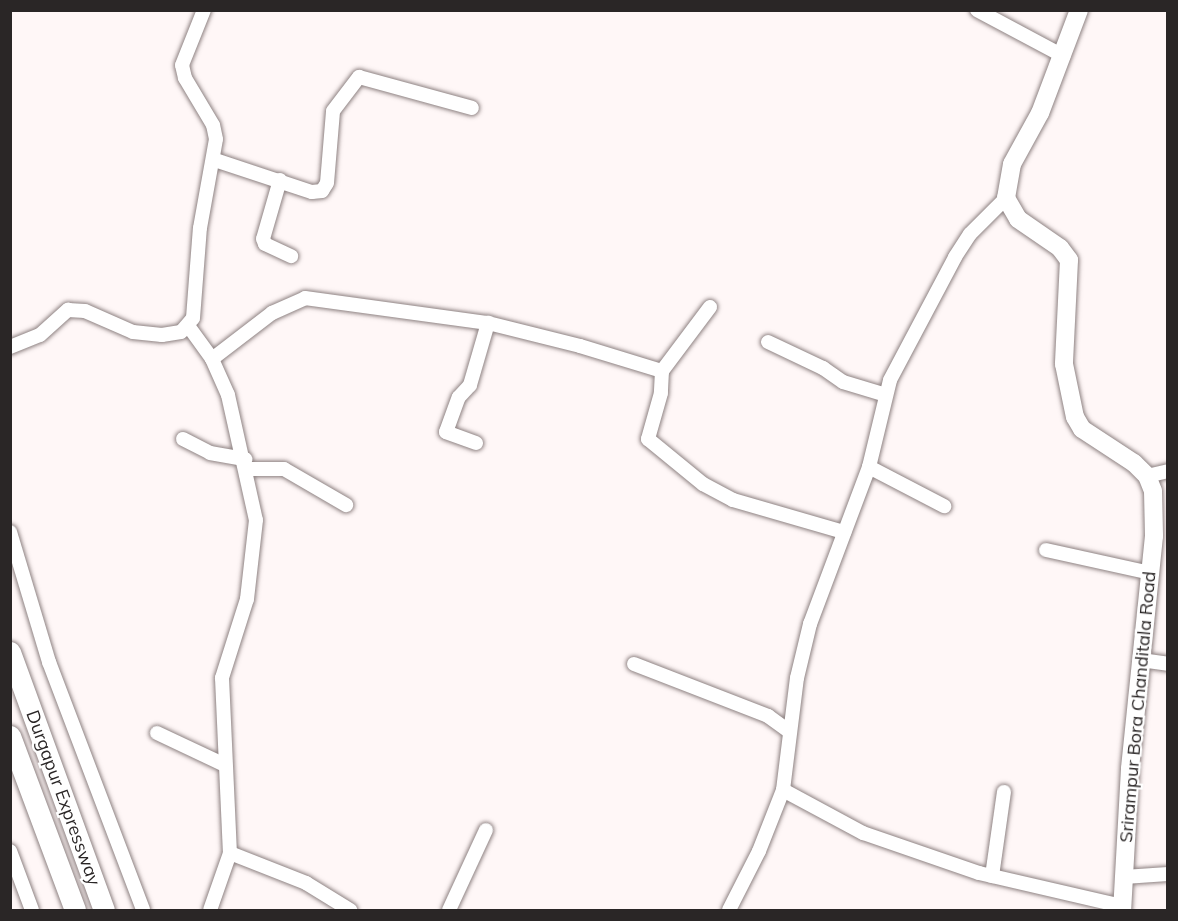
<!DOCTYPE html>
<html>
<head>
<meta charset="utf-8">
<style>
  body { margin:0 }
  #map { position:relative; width:1178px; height:921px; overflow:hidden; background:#fff7f7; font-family:Mulish,sans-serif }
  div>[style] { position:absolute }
  .roads { filter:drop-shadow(0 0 2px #8e8282) drop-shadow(0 0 2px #8e8282) }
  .minor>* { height:14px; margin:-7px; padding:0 7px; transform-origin:7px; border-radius:7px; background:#fff }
  .major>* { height:18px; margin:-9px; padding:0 9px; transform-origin:9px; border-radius:9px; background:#fff }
  .highway>* { height:21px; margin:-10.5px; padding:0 10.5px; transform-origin:10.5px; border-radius:10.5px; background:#fff }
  span { translate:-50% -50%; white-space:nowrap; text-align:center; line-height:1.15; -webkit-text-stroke:4.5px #fff; paint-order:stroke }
  .street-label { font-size:18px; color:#2a2626 }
  .frame { position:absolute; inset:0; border:12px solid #2a2626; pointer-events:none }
</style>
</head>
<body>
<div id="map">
  <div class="roads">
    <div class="minor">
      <div style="left:977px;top:10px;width:98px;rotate:28.1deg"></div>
      <div style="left:215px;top:160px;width:102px;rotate:18.3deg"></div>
      <div style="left:312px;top:192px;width:10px;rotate:-6deg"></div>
      <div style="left:322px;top:191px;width:9px;rotate:-58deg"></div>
      <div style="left:327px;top:183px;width:72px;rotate:-85.2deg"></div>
      <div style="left:333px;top:111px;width:43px;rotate:-52.6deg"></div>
      <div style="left:359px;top:77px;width:117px;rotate:15.3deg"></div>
      <div style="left:280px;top:180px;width:61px;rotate:106.1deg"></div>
      <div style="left:263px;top:239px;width:5px;rotate:68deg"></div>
      <div style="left:265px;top:244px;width:29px;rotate:25deg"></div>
      <div style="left:189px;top:327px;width:39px;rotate:54deg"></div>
      <div style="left:212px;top:359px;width:39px;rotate:66deg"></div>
      <div style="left:228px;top:395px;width:128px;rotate:77.4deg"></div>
      <div style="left:256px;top:520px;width:80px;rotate:96.5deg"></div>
      <div style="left:247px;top:599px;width:83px;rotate:107.6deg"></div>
      <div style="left:222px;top:678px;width:175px;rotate:87.4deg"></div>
      <div style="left:230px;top:853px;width:60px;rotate:109.3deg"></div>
      <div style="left:768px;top:342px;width:61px;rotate:25.3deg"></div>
      <div style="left:823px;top:368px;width:24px;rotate:35deg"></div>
      <div style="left:843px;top:382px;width:45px;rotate:16.8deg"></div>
      <div style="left:10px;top:347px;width:32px;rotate:-22deg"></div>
      <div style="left:40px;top:335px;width:38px;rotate:-42deg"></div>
      <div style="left:68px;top:310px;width:17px;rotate:3deg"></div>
      <div style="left:85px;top:311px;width:52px;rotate:23.6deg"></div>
      <div style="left:133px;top:332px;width:29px;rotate:6deg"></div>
      <div style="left:162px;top:335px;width:19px;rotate:-9deg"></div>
      <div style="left:181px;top:332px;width:18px;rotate:-49deg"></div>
      <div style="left:193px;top:318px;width:90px;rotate:-85.6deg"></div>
      <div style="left:200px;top:228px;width:90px;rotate:-79.8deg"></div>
      <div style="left:216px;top:139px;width:14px;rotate:-102deg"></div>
      <div style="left:213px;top:125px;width:55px;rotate:-120.8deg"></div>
      <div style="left:185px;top:78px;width:13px;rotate:-103deg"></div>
      <div style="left:182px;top:65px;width:59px;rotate:-68.2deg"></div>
      <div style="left:212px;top:359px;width:76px;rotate:-37.5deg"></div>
      <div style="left:272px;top:313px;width:36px;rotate:-24deg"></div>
      <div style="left:305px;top:298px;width:185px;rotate:7.8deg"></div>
      <div style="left:488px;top:323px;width:95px;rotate:14deg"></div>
      <div style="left:580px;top:346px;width:86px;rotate:17deg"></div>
      <div style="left:662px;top:371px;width:22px;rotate:93deg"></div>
      <div style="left:661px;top:393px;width:48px;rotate:105.8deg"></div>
      <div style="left:648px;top:439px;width:71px;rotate:39.3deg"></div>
      <div style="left:703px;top:484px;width:34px;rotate:28deg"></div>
      <div style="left:733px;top:500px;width:116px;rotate:16.1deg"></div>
      <div style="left:662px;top:371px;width:80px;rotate:-53.1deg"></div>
      <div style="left:183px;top:439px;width:30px;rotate:27deg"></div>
      <div style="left:210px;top:453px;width:36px;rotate:10deg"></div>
      <div style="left:476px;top:443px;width:32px;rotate:-160deg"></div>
      <div style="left:446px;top:432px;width:37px;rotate:-70deg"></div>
      <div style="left:459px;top:397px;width:16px;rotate:-47deg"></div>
      <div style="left:470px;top:385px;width:65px;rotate:-73.8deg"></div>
      <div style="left:869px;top:467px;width:85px;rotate:27.5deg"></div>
      <div style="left:247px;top:469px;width:37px"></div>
      <div style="left:284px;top:469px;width:72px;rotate:30.1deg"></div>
      <div style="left:1147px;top:476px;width:22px;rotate:-13deg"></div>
      <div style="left:10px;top:532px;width:136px;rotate:73.3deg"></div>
      <div style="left:49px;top:662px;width:265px;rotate:69.2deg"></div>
      <div style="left:1046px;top:550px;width:107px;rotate:12.4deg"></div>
      <div style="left:1141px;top:660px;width:27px;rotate:8deg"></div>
      <div style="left:634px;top:664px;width:144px;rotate:21.2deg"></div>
      <div style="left:768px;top:716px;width:27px;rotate:36deg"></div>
      <div style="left:157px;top:733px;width:73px;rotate:25.2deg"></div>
      <div style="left:783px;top:790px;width:91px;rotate:28.3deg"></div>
      <div style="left:863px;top:833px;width:123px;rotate:19deg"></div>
      <div style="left:979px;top:873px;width:147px;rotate:13deg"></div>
      <div style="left:10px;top:851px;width:63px;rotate:69.6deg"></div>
      <div style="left:230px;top:853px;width:82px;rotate:21.5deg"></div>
      <div style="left:306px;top:883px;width:52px;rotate:31.5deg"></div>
      <div style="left:992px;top:876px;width:85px;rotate:-81.9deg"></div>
      <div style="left:1124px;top:877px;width:44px;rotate:-3.9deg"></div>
      <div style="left:449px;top:910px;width:88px;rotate:-65.2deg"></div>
      <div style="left:729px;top:910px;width:66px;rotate:-63deg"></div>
      <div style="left:759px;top:851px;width:66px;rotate:-68.5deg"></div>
      <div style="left:783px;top:790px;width:113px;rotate:-82.9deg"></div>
      <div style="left:797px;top:678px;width:56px;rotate:-76.5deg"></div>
      <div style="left:810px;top:624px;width:168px;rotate:-69.4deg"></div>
      <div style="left:869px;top:467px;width:89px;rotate:-76.4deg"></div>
      <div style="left:890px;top:380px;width:139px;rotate:-62.1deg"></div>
      <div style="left:955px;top:257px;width:27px;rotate:-57deg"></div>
      <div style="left:970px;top:234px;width:51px;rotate:-45deg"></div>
    </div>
    <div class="major">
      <div style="left:1079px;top:10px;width:110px;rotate:110.7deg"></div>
      <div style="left:1040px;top:113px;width:58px;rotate:118.8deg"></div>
      <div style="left:1012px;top:164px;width:35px;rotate:100deg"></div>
      <div style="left:1006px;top:198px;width:24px;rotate:60deg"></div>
      <div style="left:1018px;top:219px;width:51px;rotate:34.6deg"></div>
      <div style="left:1060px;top:248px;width:15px;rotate:53deg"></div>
      <div style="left:1069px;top:260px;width:104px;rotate:92.8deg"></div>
      <div style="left:1064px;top:364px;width:54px;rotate:78.3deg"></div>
      <div style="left:1075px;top:417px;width:14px;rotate:60deg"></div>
      <div style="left:1082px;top:429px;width:62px;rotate:33.2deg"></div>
      <div style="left:1134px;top:463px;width:18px;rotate:45deg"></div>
      <div style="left:1147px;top:476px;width:16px;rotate:68deg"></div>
      <div style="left:1153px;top:491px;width:45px;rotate:88.7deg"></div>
      <div style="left:1154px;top:536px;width:234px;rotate:95.9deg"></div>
      <div style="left:1130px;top:769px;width:141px;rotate:93.2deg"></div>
    </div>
    <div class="highway">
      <div style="left:10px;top:652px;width:275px;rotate:70deg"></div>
      <div style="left:10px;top:736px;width:186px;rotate:69.5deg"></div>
    </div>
  </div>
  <div class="street-label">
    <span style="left:1138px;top:707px;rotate:-85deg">Srirampur Bora Chanditala Road</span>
    <span style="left:63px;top:798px;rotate:70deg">Durgapur Expressway</span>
  </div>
  <div class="frame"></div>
</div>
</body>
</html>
